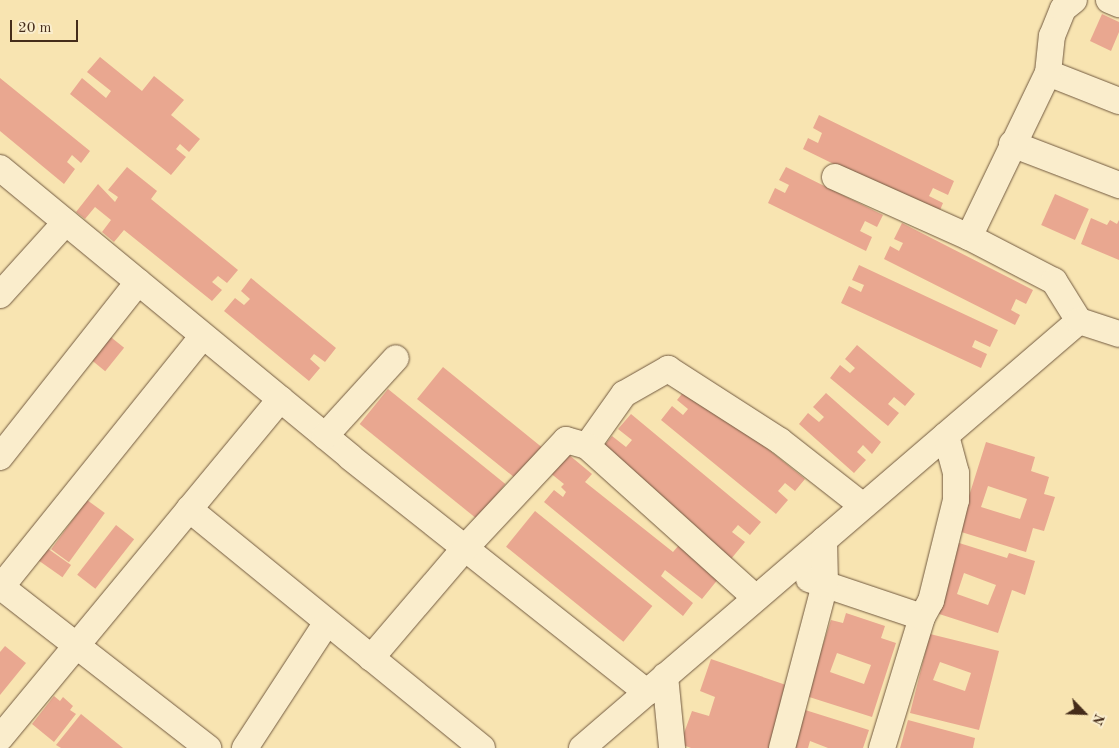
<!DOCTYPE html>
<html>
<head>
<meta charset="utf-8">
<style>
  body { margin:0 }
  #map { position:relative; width:1119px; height:748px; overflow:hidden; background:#f8e4b1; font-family:"Old Standard TT",serif }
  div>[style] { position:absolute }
  .building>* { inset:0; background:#e9a790; transform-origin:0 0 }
  .roads { filter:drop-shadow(0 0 1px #725a40) drop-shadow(0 0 1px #725a40) }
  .street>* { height:26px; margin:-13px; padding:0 13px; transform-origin:13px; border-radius:13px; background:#faedcc }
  span { translate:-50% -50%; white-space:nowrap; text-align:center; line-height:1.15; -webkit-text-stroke:5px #faedcc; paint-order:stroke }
  .north { position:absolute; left:1059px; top:688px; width:50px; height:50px; -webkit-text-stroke:4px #faedcc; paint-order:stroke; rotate:114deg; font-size:14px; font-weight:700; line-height:20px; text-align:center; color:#452c1a }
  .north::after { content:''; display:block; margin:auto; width:18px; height:22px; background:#452c1a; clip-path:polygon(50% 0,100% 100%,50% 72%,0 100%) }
  .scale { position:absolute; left:10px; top:20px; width:68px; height:22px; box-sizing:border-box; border:2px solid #452c1a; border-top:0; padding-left:6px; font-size:15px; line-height:18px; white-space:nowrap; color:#452c1a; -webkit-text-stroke:4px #faedcc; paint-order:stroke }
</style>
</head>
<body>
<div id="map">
  <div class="building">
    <div style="clip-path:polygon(1102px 14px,1119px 22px,1119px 32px,1111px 51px,1090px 41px)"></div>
    <div style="clip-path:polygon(100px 57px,142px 91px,154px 76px,184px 100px,171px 115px,200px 139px,189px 152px,180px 144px,176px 149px,186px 157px,171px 175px,70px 94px,82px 78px,106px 98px,111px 91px,87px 72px)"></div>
    <div style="clip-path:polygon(0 78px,90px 151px,81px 163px,72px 155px,67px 162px,75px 169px,64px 184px,0 131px)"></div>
    <div style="clip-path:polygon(819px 115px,954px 181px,948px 195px,933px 188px,929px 196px,943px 203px,938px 215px,803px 149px,808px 138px,818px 143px,822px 133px,813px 128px)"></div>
    <div style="clip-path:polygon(127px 167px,157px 191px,151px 199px,238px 270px,227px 283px,218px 276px,212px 282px,222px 290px,212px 301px,124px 230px,114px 242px,102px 232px,111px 220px,95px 207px,85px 219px,76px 212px,98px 184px,115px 202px,118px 197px,108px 190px)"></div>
    <div style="clip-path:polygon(786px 167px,883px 215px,877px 227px,865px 221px,860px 231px,872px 237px,866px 251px,768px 203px,775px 188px,785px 193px,789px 185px,779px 180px)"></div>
    <div style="left:1055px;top:194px;width:37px;height:34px;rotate:24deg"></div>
    <div style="clip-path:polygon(1091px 218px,1107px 225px,1110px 220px,1117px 224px,1119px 220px,1119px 260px,1081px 244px)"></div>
    <div style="clip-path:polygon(902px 223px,1033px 290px,1026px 304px,1016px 299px,1011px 310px,1020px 315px,1015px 325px,884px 259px,890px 246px,899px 251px,903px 243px,894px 239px)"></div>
    <div style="clip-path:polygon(859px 265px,998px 330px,990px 347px,975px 340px,972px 347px,987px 354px,981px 368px,841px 303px,849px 286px,861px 292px,864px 285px,852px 280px)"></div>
    <div style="clip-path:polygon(251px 278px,336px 348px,325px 362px,314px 354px,310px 359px,320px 368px,309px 381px,224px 311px,235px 298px,244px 305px,250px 299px,241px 291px)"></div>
    <div style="left:107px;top:334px;width:22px;height:30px;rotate:39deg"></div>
    <div style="clip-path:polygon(857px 345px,915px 394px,905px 406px,894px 397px,888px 404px,899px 413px,888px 426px,830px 378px,840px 365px,850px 373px,855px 368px,845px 359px)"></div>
    <div style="clip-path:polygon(443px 367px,544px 449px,551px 440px,592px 474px,585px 482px,673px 552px,679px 545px,719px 578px,702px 599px,665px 570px,661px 576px,693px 603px,683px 616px,544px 502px,554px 490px,563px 497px,566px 492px,561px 487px,564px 484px,549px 472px,530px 490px,417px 399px)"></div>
    <div style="clip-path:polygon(689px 385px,805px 479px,795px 491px,785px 483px,778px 491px,788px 500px,776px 514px,661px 420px,672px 406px,683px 415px,688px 409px,677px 400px)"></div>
    <div style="left:388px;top:389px;width:151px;height:45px;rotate:39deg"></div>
    <div style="clip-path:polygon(826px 393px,881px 442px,872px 454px,863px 445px,857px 452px,866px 460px,854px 473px,799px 424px,808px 413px,819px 422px,824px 417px,813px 407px)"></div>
    <div style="clip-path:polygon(631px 414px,761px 522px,750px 535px,738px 525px,732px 532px,745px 542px,731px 559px,600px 451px,612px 436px,626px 447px,632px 440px,618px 429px)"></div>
    <div style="clip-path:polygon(evenodd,986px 442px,1035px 457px,1031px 471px,1049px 477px,1044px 494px,1055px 497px,1044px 531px,1033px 528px,1026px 552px,958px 531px,986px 442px,988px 486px,1027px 499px,1020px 519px,981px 507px,988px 486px)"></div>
    <div style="left:87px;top:500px;width:22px;height:61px;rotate:36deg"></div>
    <div style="left:535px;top:511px;width:151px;height:46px;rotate:39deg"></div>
    <div style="left:116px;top:525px;width:23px;height:63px;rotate:38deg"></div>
    <div style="clip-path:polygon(evenodd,956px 542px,1007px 558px,1009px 553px,1035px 561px,1025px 595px,1012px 590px,998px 633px,933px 612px,956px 542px,964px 573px,996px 585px,988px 605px,957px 594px,964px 573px)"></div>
    <div style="left:44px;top:546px;width:33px;height:15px;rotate:35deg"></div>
    <div style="clip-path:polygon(evenodd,846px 613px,885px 626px,881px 638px,896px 643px,872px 717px,806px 696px,831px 620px,843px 623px,846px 613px,837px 653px,871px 665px,864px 684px,830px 672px,837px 653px)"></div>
    <div style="clip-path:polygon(evenodd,930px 634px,999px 651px,979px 730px,910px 713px,930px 634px,940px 662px,971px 673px,965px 691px,933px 680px,940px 662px)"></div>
    <div style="clip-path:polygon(5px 646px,26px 663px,0 695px,0 652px)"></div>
    <div style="clip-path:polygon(711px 659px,786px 685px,781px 699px,786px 701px,770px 748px,691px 748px,680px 744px,692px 711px,709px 716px,715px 697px,700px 691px)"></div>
    <div style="clip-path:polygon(54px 696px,60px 701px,63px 697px,73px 706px,70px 710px,76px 714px,54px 742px,32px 724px)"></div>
    <div style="clip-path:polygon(802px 709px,869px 730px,863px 748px,828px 748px,810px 741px,808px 748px,790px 748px)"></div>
    <div style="clip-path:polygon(81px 714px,123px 748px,61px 748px,56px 745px)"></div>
    <div style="clip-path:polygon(908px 720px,975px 738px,973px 748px,900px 748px)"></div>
  </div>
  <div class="roads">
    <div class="street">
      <div style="left:1109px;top:0;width:11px;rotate:22deg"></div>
      <div style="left:1048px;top:73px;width:76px;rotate:21.5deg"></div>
      <div style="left:1012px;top:144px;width:115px;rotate:21deg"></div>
      <div style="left:0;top:168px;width:454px;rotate:39.5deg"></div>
      <div style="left:350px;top:457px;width:379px;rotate:38.4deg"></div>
      <div style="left:835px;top:177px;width:147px;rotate:24.1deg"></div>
      <div style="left:969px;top:237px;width:96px;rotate:27.4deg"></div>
      <div style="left:1054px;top:281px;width:47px;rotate:58deg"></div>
      <div style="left:969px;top:237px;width:182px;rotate:-64.3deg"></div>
      <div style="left:1048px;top:73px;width:37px;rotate:-84deg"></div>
      <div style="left:1052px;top:36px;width:29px;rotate:-68deg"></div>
      <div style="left:1063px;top:9px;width:14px;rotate:-39deg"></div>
      <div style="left:0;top:295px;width:98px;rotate:-47.9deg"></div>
      <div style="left:325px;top:436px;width:105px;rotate:-47.7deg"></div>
      <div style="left:587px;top:446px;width:64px;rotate:-54.6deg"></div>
      <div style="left:624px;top:394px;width:51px;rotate:-29.6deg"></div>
      <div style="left:668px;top:369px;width:133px;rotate:32.7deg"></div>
      <div style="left:780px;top:441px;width:105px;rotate:38.1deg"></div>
      <div style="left:0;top:457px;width:223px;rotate:-51.7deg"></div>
      <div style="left:189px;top:509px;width:378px;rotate:39.2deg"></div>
      <div style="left:809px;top:579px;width:119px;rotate:18.6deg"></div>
      <div style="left:0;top:586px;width:264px;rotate:37.9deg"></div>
      <div style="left:1px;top:587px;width:322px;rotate:-51.2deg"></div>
      <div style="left:371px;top:658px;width:145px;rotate:-49.5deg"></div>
      <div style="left:465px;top:548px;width:148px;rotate:-46.9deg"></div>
      <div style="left:566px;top:440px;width:22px;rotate:16deg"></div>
      <div style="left:587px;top:446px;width:227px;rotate:42deg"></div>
      <div style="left:665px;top:676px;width:72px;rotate:84.4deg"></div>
      <div style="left:0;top:738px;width:440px;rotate:-50.4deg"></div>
      <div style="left:245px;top:748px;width:150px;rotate:-56.9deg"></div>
      <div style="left:582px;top:748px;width:655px;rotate:-40.67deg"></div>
      <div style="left:1079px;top:321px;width:42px;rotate:18deg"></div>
      <div style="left:782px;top:748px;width:170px;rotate:-75.3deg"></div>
      <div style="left:825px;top:584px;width:44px;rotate:-91.3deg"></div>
      <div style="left:882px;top:748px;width:137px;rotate:-73deg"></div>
      <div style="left:922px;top:617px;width:18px;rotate:-61deg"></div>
      <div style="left:931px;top:601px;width:104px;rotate:-76.1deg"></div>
      <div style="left:956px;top:500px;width:27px;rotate:-90deg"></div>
      <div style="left:956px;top:473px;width:39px;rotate:-105deg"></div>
    </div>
  </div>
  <div class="north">N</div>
  <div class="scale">20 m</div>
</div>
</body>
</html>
